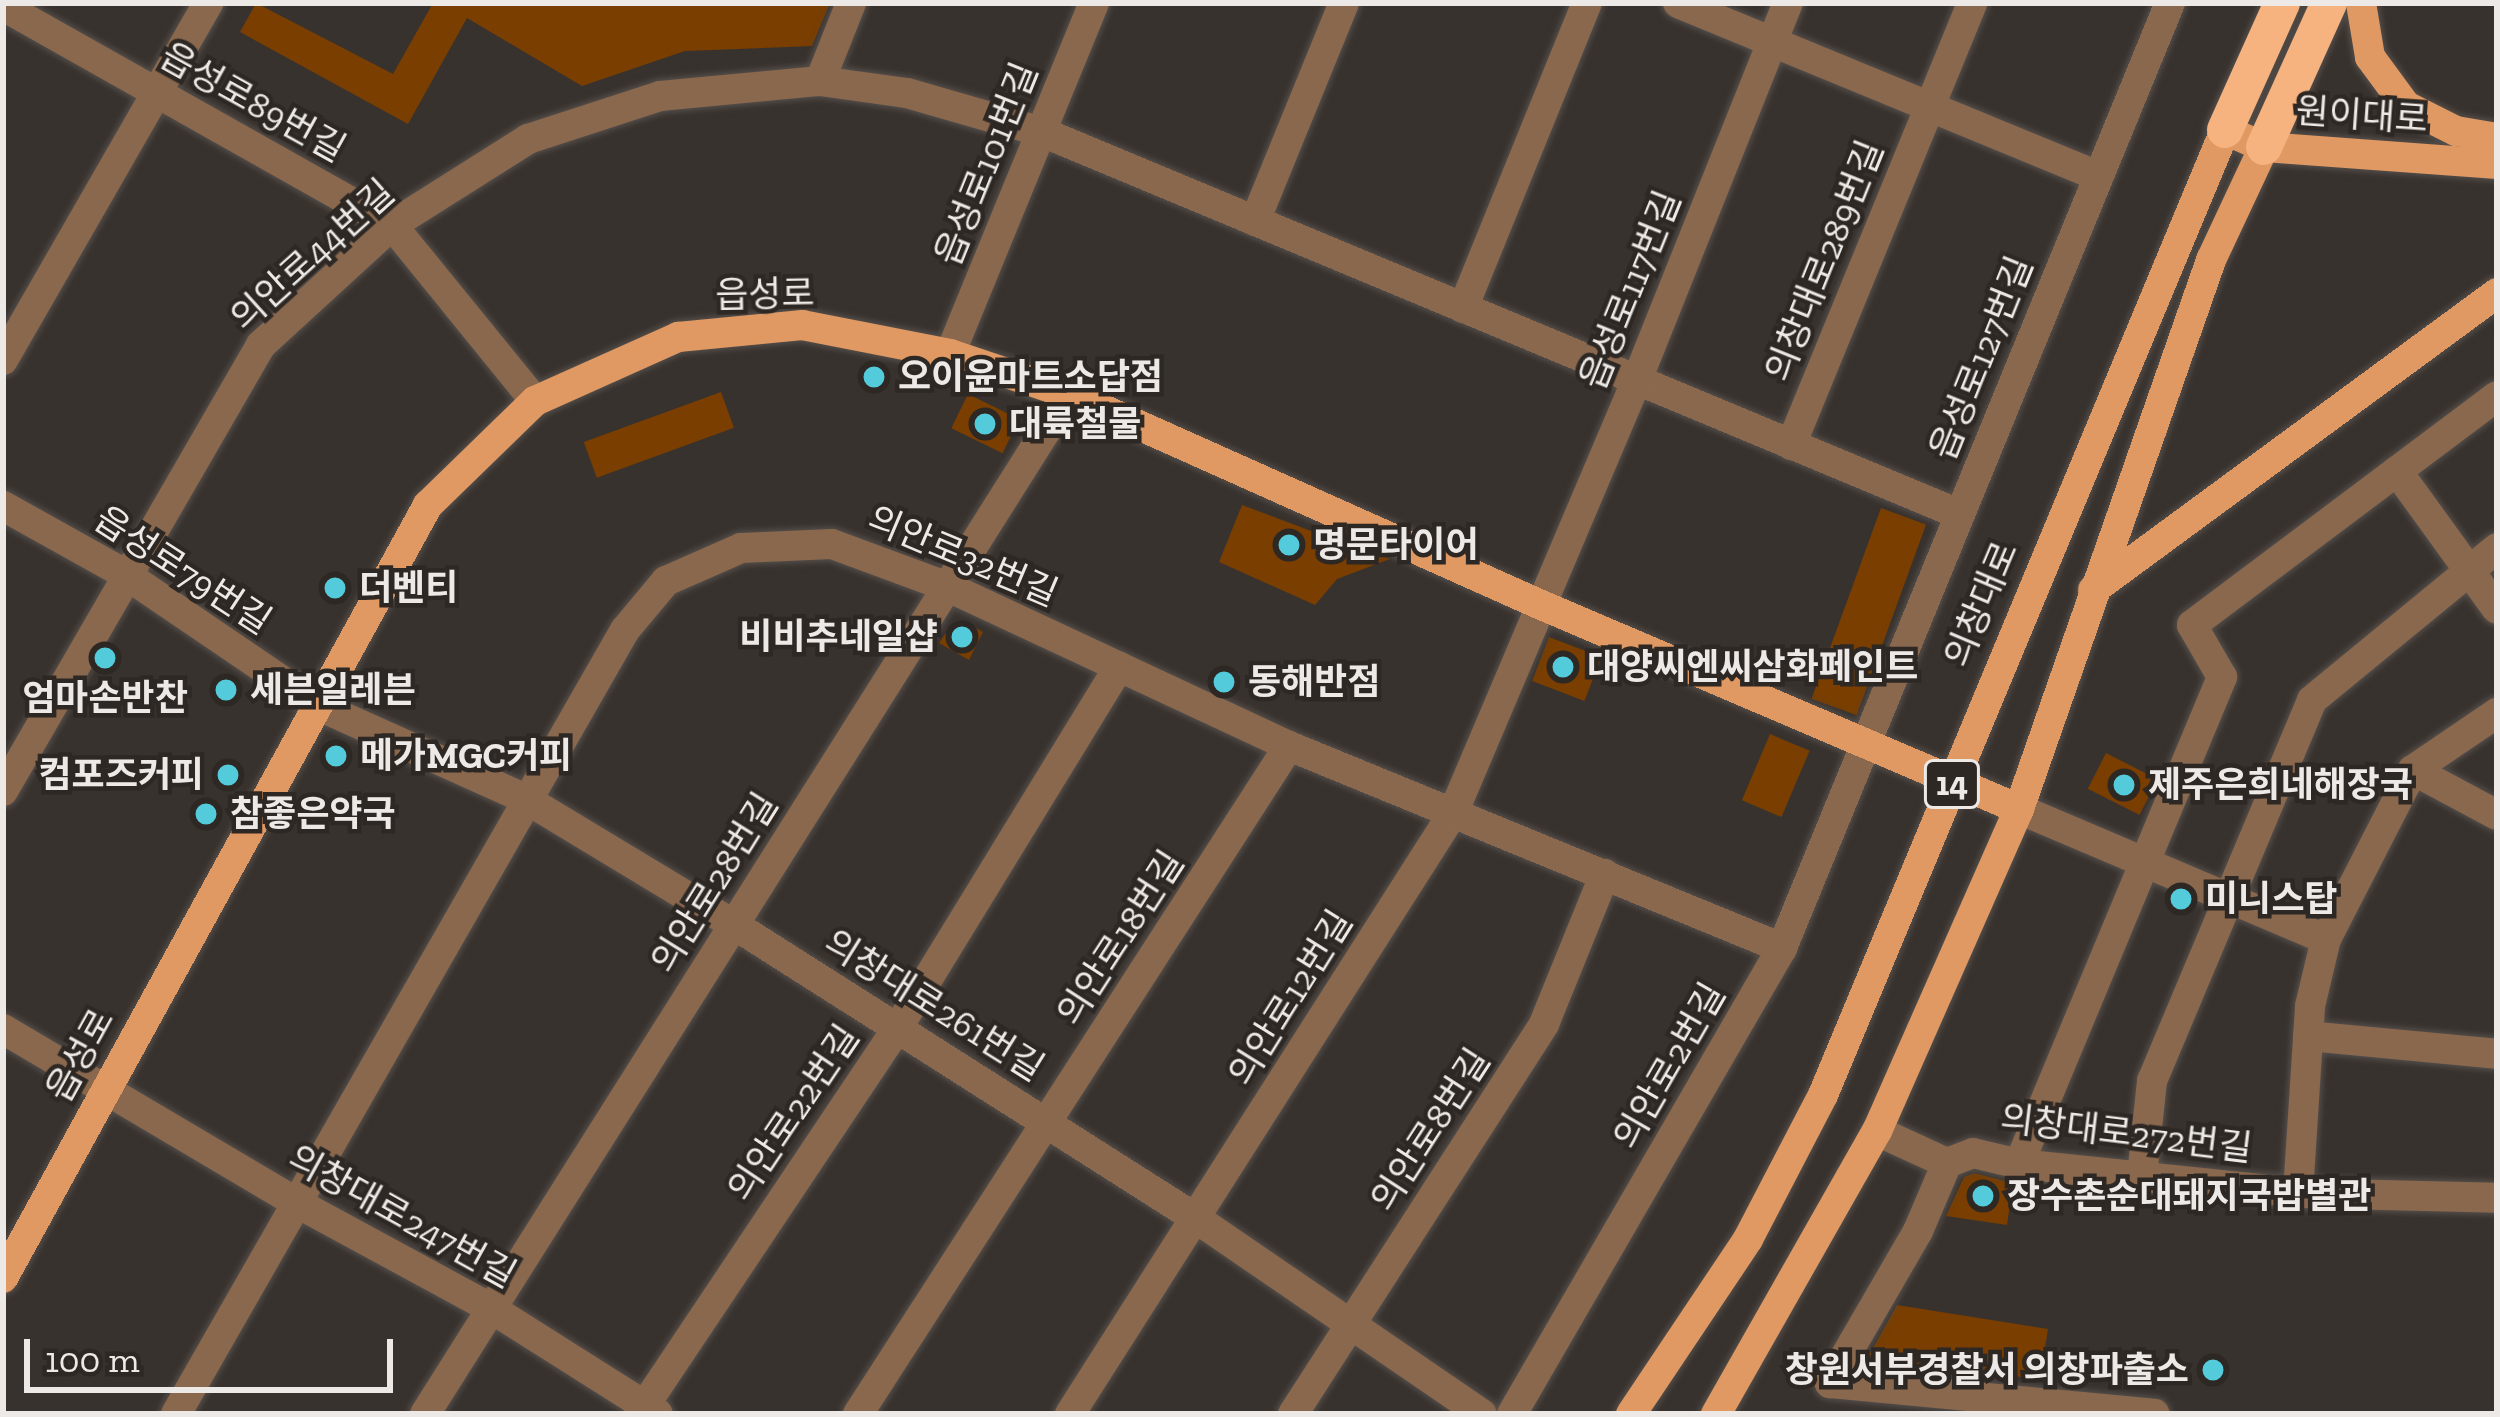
<!DOCTYPE html>
<html>
<head>
<meta charset="utf-8">
<style>
  body { margin:0 }
  #map { position:relative; width:2500px; height:1417px; overflow:hidden; background:#38322e; font-family:"Zilla Slab","Noto Sans KR",serif }
  div>[style] { position:absolute }
  .building>* { inset:0; background:#793e00; transform-origin:0 0 }
  .roads { filter:drop-shadow(0 0 3px #554f4b) drop-shadow(0 0 3px #554f4b) }
  .minor>* { height:30px; margin:-15px; padding:0 15px; transform-origin:15px; border-radius:15px; background:#8a684e }
  .major>* { height:30px; margin:-15px; padding:0 15px; transform-origin:15px; border-radius:15px; background:#e09963 }
  .highway>* { height:36px; margin:-18px; padding:0 18px; transform-origin:18px; border-radius:18px; background:#f6b27f }
  .dots>* { width:33px; height:33px; translate:-50% -50%; box-sizing:border-box; border:6px solid #2e2824; border-radius:50% }
  span { translate:-50% -50%; white-space:nowrap; text-align:center; line-height:1.15; -webkit-text-stroke:9px #2e2824; paint-order:stroke }
  .shield-label span { padding:3px 9px; background:#2e2824; border:3px solid; border-radius:9px; -webkit-text-stroke-width:0 }
  .shield-label { font-size:33px; color:#ede9e6; font-weight:700 }
  .street-label { font-size:36px; color:#ede9e6 }
  .poi-label { font-size:36px; color:#ede9e6; font-weight:700 }
  .left { translate:0 -50%; text-align:left }
  .right { translate:-100% -50%; text-align:right }
  .frame { position:absolute; inset:0; border:6px solid #ede9e6; pointer-events:none }
  .scale { position:absolute; left:24px; top:1339px; width:369px; height:54px; box-sizing:border-box; border:6px solid #ede9e6; border-top:0; padding-left:15px; font-size:36px; line-height:42px; white-space:nowrap; color:#ede9e6; -webkit-text-stroke:9px #2e2824; paint-order:stroke }
</style>
</head>
<body>
<div id="map">
  <div class="building">
    <div style="clip-path:polygon(256px 3px,393px 74px,433px 3px,830px 3px,812px 46px,685px 51px,582px 86px,467px 18px,408px 124px,240px 32px)"></div>
    <div style="left:721px;top:392px;width:38px;height:146px;rotate:70deg"></div>
    <div style="left:968px;top:394px;width:57px;height:38px;rotate:26deg"></div>
    <div style="clip-path:polygon(1242px 505px,1314px 532px,1390px 559px,1337px 579px,1315px 605px,1219px 562px)"></div>
    <div style="left:1881px;top:508px;width:48px;height:203px;rotate:20deg"></div>
    <div style="clip-path:polygon(963px 621px,983px 632px,969px 660px,939px 643px,949px 628px)"></div>
    <div style="left:1549px;top:637px;width:56px;height:47px;rotate:21deg"></div>
    <div style="left:1770px;top:734px;width:43px;height:72px;rotate:23deg"></div>
    <div style="left:2106px;top:753px;width:58px;height:40px;rotate:27deg"></div>
    <div style="clip-path:polygon(1974px 1173px,2013px 1183px,2007px 1225px,1946px 1216px,1964px 1177px)"></div>
    <div style="clip-path:polygon(1897px 1305px,2048px 1329px,2040px 1380px,1981px 1371px,1979px 1378px,1963px 1376px,1869px 1355px)"></div>
  </div>
  <div class="roads">
    <div class="minor">
      <div style="left:1678px;top:3px;width:454px;rotate:22.4deg"></div>
      <div style="left:3px;top:6px;width:446px;rotate:29.4deg"></div>
      <div style="left:392px;top:225px;width:227px;rotate:50.9deg"></div>
      <div style="left:820px;top:81px;width:84px;rotate:-68.3deg"></div>
      <div style="left:1255px;top:221px;width:235px;rotate:-67.8deg"></div>
      <div style="left:1463px;top:308px;width:329px;rotate:-67.9deg"></div>
      <div style="left:950px;top:354px;width:379px;rotate:-67.7deg"></div>
      <div style="left:3px;top:360px;width:412px;rotate:-60.1deg"></div>
      <div style="left:1791px;top:445px;width:478px;rotate:-67.7deg"></div>
      <div style="left:2397px;top:471px;width:170px;rotate:54.1deg"></div>
      <div style="left:3px;top:506px;width:140px;rotate:29.1deg"></div>
      <div style="left:125px;top:574px;width:235px;rotate:34.2deg"></div>
      <div style="left:319px;top:706px;width:225px;rotate:24.2deg"></div>
      <div style="left:524px;top:798px;width:244px;rotate:31.1deg"></div>
      <div style="left:733px;top:924px;width:550px;rotate:32.45deg"></div>
      <div style="left:1197px;top:1219px;width:345px;rotate:34.4deg"></div>
      <div style="left:2413px;top:770px;width:95px;rotate:28.2deg"></div>
      <div style="left:3px;top:791px;width:515px;rotate:-59.95deg"></div>
      <div style="left:261px;top:345px;width:178px;rotate:-42.5deg"></div>
      <div style="left:392px;top:225px;width:161px;rotate:-32.3deg"></div>
      <div style="left:528px;top:139px;width:139px;rotate:-18deg"></div>
      <div style="left:660px;top:96px;width:161px;rotate:-5.4deg"></div>
      <div style="left:820px;top:81px;width:88px;rotate:7.9deg"></div>
      <div style="left:907px;top:93px;width:141px;rotate:16.1deg"></div>
      <div style="left:1042px;top:132px;width:993px;rotate:22.62deg"></div>
      <div style="left:2019px;top:809px;width:333px;rotate:23deg"></div>
      <div style="left:3px;top:1029px;width:344px;rotate:30.6deg"></div>
      <div style="left:299px;top:1204px;width:220px;rotate:28.5deg"></div>
      <div style="left:492px;top:1309px;width:196px;rotate:32.3deg"></div>
      <div style="left:2308px;top:1036px;width:190px;rotate:5.4deg"></div>
      <div style="left:1877px;top:1131px;width:77px;rotate:24.6deg"></div>
      <div style="left:1947px;top:1163px;width:74px;rotate:113.1deg"></div>
      <div style="left:1918px;top:1231px;width:176px;rotate:120.1deg"></div>
      <div style="left:1830px;top:1383px;width:326px;rotate:5.4deg"></div>
      <div style="left:1947px;top:1163px;width:28px;rotate:-21deg"></div>
      <div style="left:1973px;top:1153px;width:47px;rotate:13.4deg"></div>
      <div style="left:2019px;top:1164px;width:281px;rotate:5.9deg"></div>
      <div style="left:2298px;top:1193px;width:199px;rotate:1.4deg"></div>
      <div style="left:2019px;top:1164px;width:528px;rotate:-67.37deg"></div>
      <div style="left:2222px;top:677px;width:60px;rotate:-120deg"></div>
      <div style="left:2192px;top:625px;width:381px;rotate:-36.9deg"></div>
      <div style="left:2142px;top:1176px;width:96px;rotate:-84deg"></div>
      <div style="left:2152px;top:1081px;width:413px;rotate:-67.2deg"></div>
      <div style="left:2312px;top:700px;width:239px;rotate:-39.4deg"></div>
      <div style="left:2298px;top:1193px;width:187px;rotate:-86.3deg"></div>
      <div style="left:2310px;top:1006px;width:69px;rotate:-76.6deg"></div>
      <div style="left:2326px;top:939px;width:190px;rotate:-62.8deg"></div>
      <div style="left:2413px;top:770px;width:102px;rotate:-34.2deg"></div>
      <div style="left:176px;top:1414px;width:903px;rotate:-60.2deg"></div>
      <div style="left:625px;top:630px;width:64px;rotate:-50.1deg"></div>
      <div style="left:666px;top:581px;width:82px;rotate:-23.7deg"></div>
      <div style="left:741px;top:548px;width:91px;rotate:-2.5deg"></div>
      <div style="left:832px;top:544px;width:124px;rotate:20.3deg"></div>
      <div style="left:948px;top:587px;width:376px;rotate:25deg"></div>
      <div style="left:1289px;top:746px;width:533px;rotate:22.28deg"></div>
      <div style="left:425px;top:1414px;width:1206px;rotate:-57.73deg"></div>
      <div style="left:639px;top:1414px;width:463px;rotate:-56.2deg"></div>
      <div style="left:897px;top:1029px;width:425px;rotate:-58.5deg"></div>
      <div style="left:858px;top:1414px;width:795px;rotate:-57.17deg"></div>
      <div style="left:1070px;top:1414px;width:713px;rotate:-57.49deg"></div>
      <div style="left:1453px;top:813px;width:470px;rotate:-67deg"></div>
      <div style="left:1637px;top:380px;width:406px;rotate:-68.2deg"></div>
      <div style="left:1293px;top:1414px;width:464px;rotate:-57.2deg"></div>
      <div style="left:1544px;top:1024px;width:162px;rotate:-67.9deg"></div>
      <div style="left:1512px;top:1414px;width:539px;rotate:-59.91deg"></div>
      <div style="left:1782px;top:948px;width:1022px;rotate:-67.68deg"></div>
    </div>
    <div class="major">
      <div style="left:2361px;top:3px;width:55px;rotate:80.5deg"></div>
      <div style="left:2370px;top:57px;width:61px;rotate:53.7deg"></div>
      <div style="left:2406px;top:106px;width:56px;rotate:26.6deg"></div>
      <div style="left:2456px;top:131px;width:42px;rotate:9.7deg"></div>
      <div style="left:2093px;top:590px;width:501px;rotate:-36.32deg"></div>
      <div style="left:3px;top:1278px;width:882px;rotate:-61.2deg"></div>
      <div style="left:428px;top:505px;width:149px;rotate:-44.2deg"></div>
      <div style="left:535px;top:401px;width:157px;rotate:-24.1deg"></div>
      <div style="left:678px;top:337px;width:125px;rotate:-5.5deg"></div>
      <div style="left:802px;top:325px;width:151px;rotate:11.1deg"></div>
      <div style="left:950px;top:354px;width:126px;rotate:18.6deg"></div>
      <div style="left:1069px;top:394px;width:515px;rotate:24.08deg"></div>
      <div style="left:1539px;top:604px;width:522px;rotate:23.13deg"></div>
      <div style="left:1631px;top:1414px;width:211px;rotate:-56.2deg"></div>
      <div style="left:1748px;top:1239px;width:162px;rotate:-62.5deg"></div>
      <div style="left:1823px;top:1095px;width:1045px;rotate:-67.38deg"></div>
      <div style="left:2225px;top:130px;width:43px;rotate:23.6deg"></div>
      <div style="left:2264px;top:147px;width:234px;rotate:4.2deg"></div>
      <div style="left:1716px;top:1414px;width:326px;rotate:-60.4deg"></div>
      <div style="left:1877px;top:1131px;width:352px;rotate:-66.2deg"></div>
      <div style="left:2019px;top:809px;width:582px;rotate:-70.72deg"></div>
      <div style="left:2211px;top:260px;width:125px;rotate:-64.9deg"></div>
    </div>
    <div class="highway">
      <div style="left:2225px;top:130px;width:139px;rotate:-65.8deg"></div>
      <div style="left:2264px;top:147px;width:158px;rotate:-65.7deg"></div>
    </div>
  </div>
  <div class="dots">
    <div style="left:874px;top:377px;background:#53cbdb"></div>
    <div style="left:985px;top:424px;background:#53cbdb"></div>
    <div style="left:1289px;top:545px;background:#53cbdb"></div>
    <div style="left:335px;top:588px;background:#53cbdb"></div>
    <div style="left:962px;top:637px;background:#53cbdb"></div>
    <div style="left:105px;top:658px;background:#53cbdb"></div>
    <div style="left:1563px;top:667px;background:#53cbdb"></div>
    <div style="left:1224px;top:682px;background:#53cbdb"></div>
    <div style="left:226px;top:690px;background:#53cbdb"></div>
    <div style="left:336px;top:756px;background:#53cbdb"></div>
    <div style="left:228px;top:775px;background:#53cbdb"></div>
    <div style="left:2124px;top:785px;background:#53cbdb"></div>
    <div style="left:206px;top:814px;background:#53cbdb"></div>
    <div style="left:2181px;top:899px;background:#53cbdb"></div>
    <div style="left:1983px;top:1196px;background:#53cbdb"></div>
    <div style="left:2213px;top:1370px;background:#53cbdb"></div>
  </div>
  <div class="shield-label">
    <span style="left:1952px;top:784px">14</span>
  </div>
  <div class="street-label">
    <span style="left:253px;top:102px;rotate:29deg">읍성로89번길</span>
    <span style="left:2362px;top:115px;rotate:4deg">원이대로</span>
    <span style="left:986px;top:164px;rotate:-68deg">읍성로101번길</span>
    <span style="left:312px;top:255px;rotate:-42deg">의안로44번길</span>
    <span style="left:1824px;top:261px;rotate:-68deg">의창대로289번길</span>
    <span style="left:1630px;top:290px;rotate:-68deg">읍성로117번길</span>
    <span style="left:765px;top:294px;rotate:-1deg">읍성로</span>
    <span style="left:1981px;top:358px;rotate:-68deg">읍성로127번길</span>
    <span style="left:963px;top:556px;rotate:23deg">의안로32번길</span>
    <span style="left:183px;top:570px;rotate:33deg">읍성로79번길</span>
    <span style="left:1981px;top:604px;rotate:-67deg">의창대로</span>
    <span style="left:714px;top:883px;rotate:-58deg">의안로28번길</span>
    <span style="left:1120px;top:938px;rotate:-57deg">의안로18번길</span>
    <span style="left:1290px;top:998px;rotate:-58deg">의안로12번길</span>
    <span style="left:934px;top:1005px;rotate:32deg">의창대로261번길</span>
    <span style="left:80px;top:1055px;rotate:-61deg">읍성로</span>
    <span style="left:1669px;top:1066px;rotate:-60deg">의안로2번길</span>
    <span style="left:793px;top:1113px;rotate:-56deg">의안로22번길</span>
    <span style="left:1430px;top:1130px;rotate:-57deg">의안로8번길</span>
    <span style="left:2126px;top:1133px;rotate:7deg">의창대로272번길</span>
    <span style="left:402px;top:1216px;rotate:29deg">의창대로247번길</span>
  </div>
  <div class="poi-label">
    <span class="left" style="left:898px;top:377px">오이윤마트소답점</span>
    <span class="left" style="left:1009px;top:424px">대륙철물</span>
    <span class="left" style="left:1313px;top:545px">명문타이어</span>
    <span class="left" style="left:359px;top:588px">더벤티</span>
    <span class="right" style="left:938px;top:637px">비비추네일샵</span>
    <span class="left" style="left:1587px;top:667px">대양씨엔씨삼화페인트</span>
    <span class="left" style="left:1248px;top:682px">동해반점</span>
    <span class="left" style="left:250px;top:690px">세븐일레븐</span>
    <span style="left:105px;top:698px">엄마손반찬</span>
    <span class="left" style="left:360px;top:756px">메가MGC커피</span>
    <span class="right" style="left:204px;top:775px">컴포즈커피</span>
    <span class="left" style="left:2148px;top:785px">제주은희네해장국</span>
    <span class="left" style="left:230px;top:814px">참좋은약국</span>
    <span class="left" style="left:2205px;top:899px">미니스탑</span>
    <span class="left" style="left:2007px;top:1196px">장수촌순대돼지국밥별관</span>
    <span class="right" style="left:2189px;top:1370px">창원서부경찰서 의창파출소</span>
  </div>
  <div class="frame"></div>
  <div class="scale">100 m</div>
</div>
</body>
</html>
